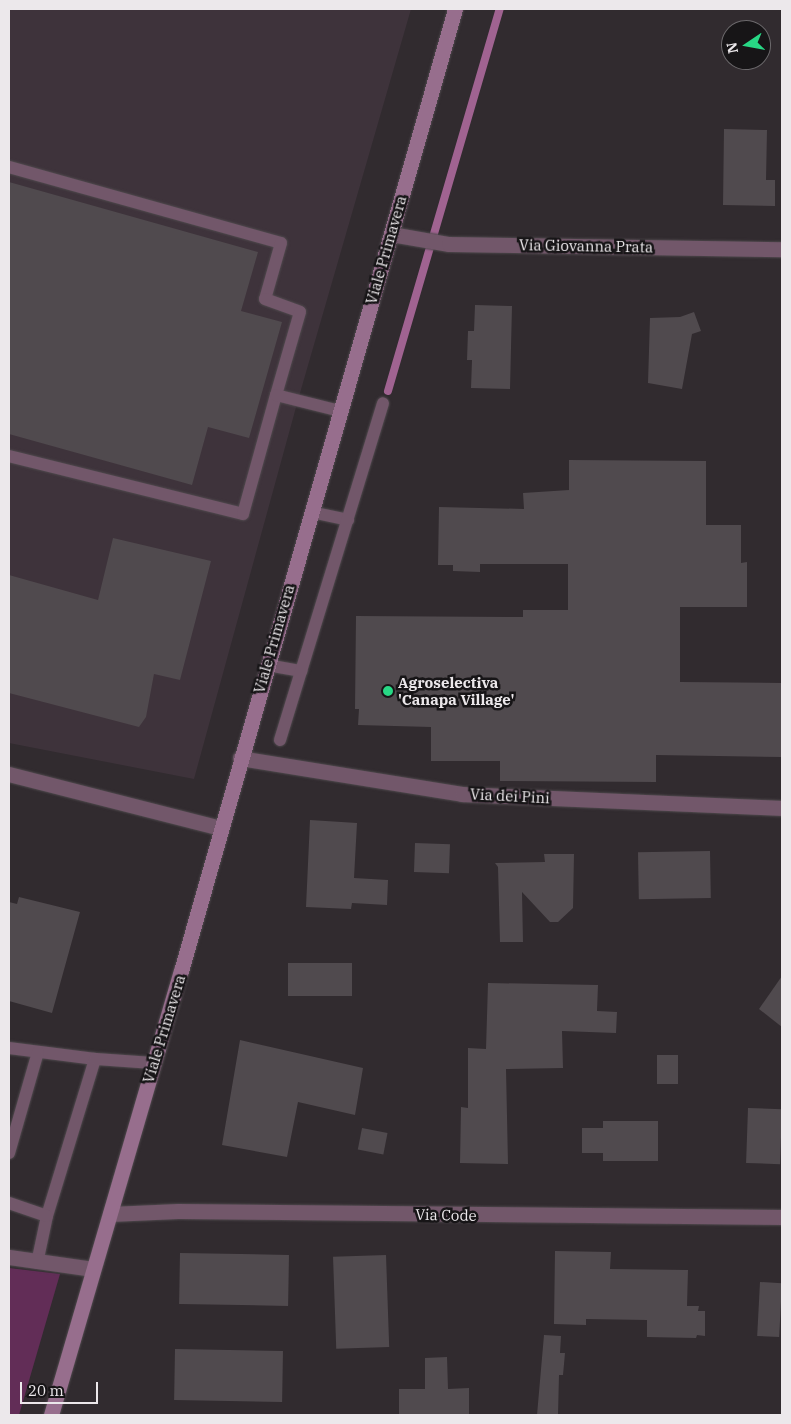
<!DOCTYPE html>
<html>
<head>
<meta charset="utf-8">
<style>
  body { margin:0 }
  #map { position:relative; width:791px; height:1424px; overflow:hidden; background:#312b2f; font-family:"IBM Plex Serif",serif }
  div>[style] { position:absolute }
  .built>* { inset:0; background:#3e333b }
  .green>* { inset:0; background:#622d57 }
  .stream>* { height:8px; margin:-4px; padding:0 4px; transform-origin:4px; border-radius:4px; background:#a06391 }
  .building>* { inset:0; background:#504a4e; transform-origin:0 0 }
  .roads { filter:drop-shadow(0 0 1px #4f494d) drop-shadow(0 0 1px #4f494d) }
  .lane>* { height:12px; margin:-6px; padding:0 6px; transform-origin:6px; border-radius:6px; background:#72576a }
  .street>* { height:15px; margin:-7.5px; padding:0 7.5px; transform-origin:7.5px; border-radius:7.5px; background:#72576a }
  .secondary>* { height:15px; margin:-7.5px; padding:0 7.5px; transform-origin:7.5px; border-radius:7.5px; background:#976e8d }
  .dots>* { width:14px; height:14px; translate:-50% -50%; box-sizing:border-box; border:2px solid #171517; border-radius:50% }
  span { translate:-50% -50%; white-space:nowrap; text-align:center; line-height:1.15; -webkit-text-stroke:5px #171517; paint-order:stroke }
  .street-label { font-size:15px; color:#ece8eb }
  .poi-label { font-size:15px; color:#ece8eb; font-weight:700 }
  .left { translate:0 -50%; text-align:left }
  .frame { position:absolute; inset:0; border:10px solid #ece8eb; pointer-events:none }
  .north { position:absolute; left:721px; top:20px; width:50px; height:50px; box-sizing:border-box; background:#171517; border:1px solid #6c696c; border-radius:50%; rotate:258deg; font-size:14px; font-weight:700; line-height:20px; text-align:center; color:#ece8eb }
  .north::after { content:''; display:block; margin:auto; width:18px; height:22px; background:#28d885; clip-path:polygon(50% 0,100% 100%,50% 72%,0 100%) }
  .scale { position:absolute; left:20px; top:1382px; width:78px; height:22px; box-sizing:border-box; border:2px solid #ece8eb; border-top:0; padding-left:6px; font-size:15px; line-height:18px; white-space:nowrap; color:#ece8eb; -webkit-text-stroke:4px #171517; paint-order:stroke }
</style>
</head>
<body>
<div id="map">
  <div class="built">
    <div style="clip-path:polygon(9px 9px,411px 9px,298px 400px,194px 779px,9px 743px)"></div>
  </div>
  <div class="green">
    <div style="clip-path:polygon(9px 1268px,60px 1274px,19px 1415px,9px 1415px)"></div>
  </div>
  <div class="stream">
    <div style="left:388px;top:391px;width:398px;rotate:-73.7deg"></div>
  </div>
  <div class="building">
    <div style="clip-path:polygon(724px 129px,767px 130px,766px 180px,775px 180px,775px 206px,723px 205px)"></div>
    <div style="clip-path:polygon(9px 182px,258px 252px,241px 311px,282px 322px,249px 438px,208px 427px,192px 485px,9px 434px)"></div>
    <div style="clip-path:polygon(475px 305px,512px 306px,510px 389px,471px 388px,472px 360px,467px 360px,468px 331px,474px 331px)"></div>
    <div style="clip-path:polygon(694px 312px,701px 331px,692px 334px,682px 389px,648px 383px,650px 318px,680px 317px)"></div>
    <div style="clip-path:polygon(569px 460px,706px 461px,706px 525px,741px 525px,741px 563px,747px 562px,747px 607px,680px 607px,680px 682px,782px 683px,782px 757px,656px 755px,656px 782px,500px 781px,500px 761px,431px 761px,431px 727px,358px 725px,359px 709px,355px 709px,356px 616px,523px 617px,523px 610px,568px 610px,568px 564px,480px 564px,480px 572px,453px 571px,453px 565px,438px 565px,439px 507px,524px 509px,523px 493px,569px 490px)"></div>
    <div style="clip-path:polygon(113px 538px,211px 561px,180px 680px,154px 674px,146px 717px,139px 727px,9px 693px,9px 575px,98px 600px)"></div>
    <div style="clip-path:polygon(310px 820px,357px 823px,354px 878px,388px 880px,387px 905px,352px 903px,351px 909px,306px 907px)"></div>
    <div style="left:415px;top:843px;width:35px;height:29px;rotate:2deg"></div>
    <div style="left:710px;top:851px;width:47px;height:72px;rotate:89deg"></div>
    <div style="clip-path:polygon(544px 854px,574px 854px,573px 908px,558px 922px,550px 922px,522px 892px,523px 942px,500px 942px,498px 867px,495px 863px,545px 862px)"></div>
    <div style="clip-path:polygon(19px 897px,80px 912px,52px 1013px,9px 1001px,9px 902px,17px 904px)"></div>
    <div style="left:352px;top:963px;width:33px;height:64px;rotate:90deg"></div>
    <div style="clip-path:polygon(782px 976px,782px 1027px,759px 1009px)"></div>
    <div style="clip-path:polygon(488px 983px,598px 985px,597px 1011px,617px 1012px,616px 1033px,562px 1031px,563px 1068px,506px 1069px,508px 1164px,460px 1163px,461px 1107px,468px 1108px,468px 1048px,486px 1049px)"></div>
    <div style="clip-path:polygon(240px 1040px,363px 1068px,355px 1115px,298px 1102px,287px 1157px,222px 1145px)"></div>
    <div style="left:678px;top:1055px;width:29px;height:21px;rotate:90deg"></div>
    <div style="left:748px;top:1108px;width:34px;height:55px;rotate:2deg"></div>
    <div style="clip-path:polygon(603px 1121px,658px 1121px,658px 1161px,603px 1161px,603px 1153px,582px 1153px,582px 1128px,603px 1128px)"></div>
    <div style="left:362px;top:1128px;width:26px;height:22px;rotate:11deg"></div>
    <div style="clip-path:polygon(555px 1251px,611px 1252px,610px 1269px,688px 1270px,687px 1306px,699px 1306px,698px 1311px,705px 1311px,705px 1336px,697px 1335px,696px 1338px,647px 1337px,647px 1320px,586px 1319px,586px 1325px,554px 1324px)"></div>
    <div style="left:180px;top:1253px;width:109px;height:51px;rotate:1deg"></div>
    <div style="left:386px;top:1255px;width:92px;height:53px;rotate:88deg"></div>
    <div style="left:760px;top:1282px;width:22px;height:54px;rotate:3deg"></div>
    <div style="clip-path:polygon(544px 1335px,561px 1336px,560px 1353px,565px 1353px,563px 1375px,559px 1375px,558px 1415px,537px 1415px)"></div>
    <div style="left:175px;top:1349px;width:108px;height:51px;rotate:1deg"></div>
    <div style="clip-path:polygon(447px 1357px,448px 1389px,469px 1388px,469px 1415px,399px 1415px,399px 1389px,425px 1389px,425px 1358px)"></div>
  </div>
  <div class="roads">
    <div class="lane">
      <div style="left:9px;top:167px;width:282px;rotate:15.6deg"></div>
      <div style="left:281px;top:243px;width:58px;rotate:105.9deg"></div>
      <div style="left:265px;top:299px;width:37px;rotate:20deg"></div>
      <div style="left:300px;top:312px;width:86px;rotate:106.1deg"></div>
      <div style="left:9px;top:456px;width:241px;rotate:13.9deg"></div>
      <div style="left:243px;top:514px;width:123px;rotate:-74.5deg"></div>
      <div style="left:276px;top:395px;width:66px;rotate:14deg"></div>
      <div style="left:311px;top:512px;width:38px;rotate:12deg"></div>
      <div style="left:267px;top:665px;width:35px;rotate:10deg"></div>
      <div style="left:280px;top:740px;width:352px;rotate:-73deg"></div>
      <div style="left:9px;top:1048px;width:87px;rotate:7.3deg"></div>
      <div style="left:95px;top:1059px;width:164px;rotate:107deg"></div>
      <div style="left:47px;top:1216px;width:48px;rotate:102deg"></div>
      <div style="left:95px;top:1059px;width:59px;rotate:3.9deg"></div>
      <div style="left:9px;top:1153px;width:105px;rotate:-74deg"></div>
      <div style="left:9px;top:1203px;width:40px;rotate:18.9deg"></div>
    </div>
    <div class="street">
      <div style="left:391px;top:234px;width:59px;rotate:9.8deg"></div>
      <div style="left:449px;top:244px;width:333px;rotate:0.9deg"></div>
      <div style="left:240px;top:758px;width:225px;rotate:9.2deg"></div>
      <div style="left:462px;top:794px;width:320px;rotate:2.5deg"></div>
      <div style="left:9px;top:774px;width:219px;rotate:14.3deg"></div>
      <div style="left:110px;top:1214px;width:68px;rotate:-2.5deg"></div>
      <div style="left:178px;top:1211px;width:604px;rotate:0.57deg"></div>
      <div style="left:9px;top:1257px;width:85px;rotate:8.1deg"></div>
    </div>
    <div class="secondary">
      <div style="left:51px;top:1415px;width:463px;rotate:-73.7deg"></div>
      <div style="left:181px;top:971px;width:1000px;rotate:-74.1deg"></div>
    </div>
  </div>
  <div class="dots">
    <div style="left:388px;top:691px;background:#28d885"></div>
  </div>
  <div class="street-label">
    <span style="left:586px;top:246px;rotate:1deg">Via Giovanna Prata</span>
    <span style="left:386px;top:250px;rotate:-74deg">Viale Primavera</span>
    <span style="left:274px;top:639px;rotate:-74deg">Viale Primavera</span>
    <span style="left:510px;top:796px;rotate:3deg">Via dei Pini</span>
    <span style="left:164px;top:1029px;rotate:-73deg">Viale Primavera</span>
    <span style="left:446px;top:1215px;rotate:1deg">Via Code</span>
  </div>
  <div class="poi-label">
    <span class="left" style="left:398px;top:691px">Agroselectiva<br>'Canapa Village'</span>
  </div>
  <div class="frame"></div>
  <div class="north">N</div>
  <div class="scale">20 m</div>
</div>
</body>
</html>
